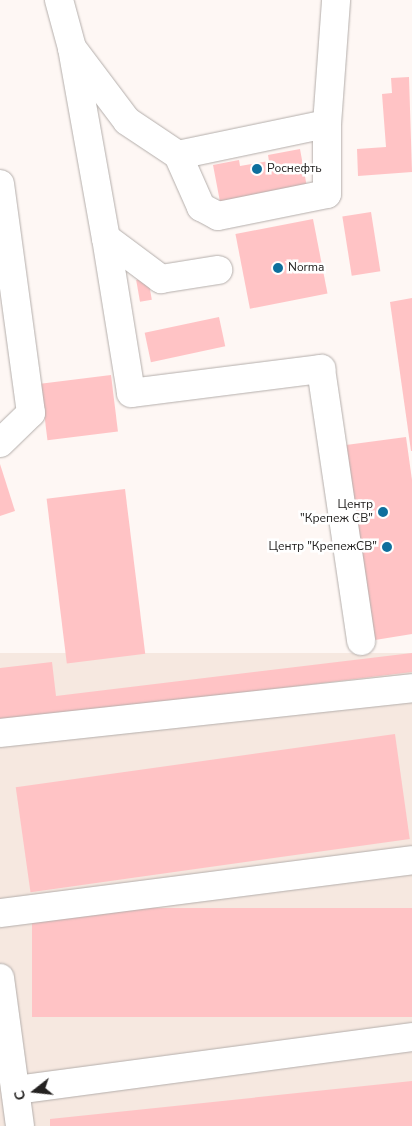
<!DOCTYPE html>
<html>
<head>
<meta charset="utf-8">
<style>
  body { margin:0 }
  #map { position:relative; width:412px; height:1126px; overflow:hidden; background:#fef7f4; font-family:"Nunito Sans",sans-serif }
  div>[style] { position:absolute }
  .built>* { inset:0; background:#f6e8e0; transform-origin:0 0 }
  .building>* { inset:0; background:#ffc3c5; transform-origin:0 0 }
  .roads { filter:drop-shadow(0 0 1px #b4aeab) drop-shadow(0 0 1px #b4aeab) }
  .minor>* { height:28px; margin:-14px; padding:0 14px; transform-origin:14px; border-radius:14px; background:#fff }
  .dots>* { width:14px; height:14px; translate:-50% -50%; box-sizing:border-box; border:2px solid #fff; border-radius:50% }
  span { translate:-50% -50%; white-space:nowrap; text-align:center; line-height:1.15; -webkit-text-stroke:5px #fff; paint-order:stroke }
  .poi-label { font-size:12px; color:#242221 }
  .left { translate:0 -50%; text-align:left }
  .right { translate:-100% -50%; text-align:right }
  .north { position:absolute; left:10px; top:1066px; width:50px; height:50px; -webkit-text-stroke:4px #fff; paint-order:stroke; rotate:254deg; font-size:14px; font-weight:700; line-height:20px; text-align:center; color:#242221 }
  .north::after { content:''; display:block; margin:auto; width:18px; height:22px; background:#242221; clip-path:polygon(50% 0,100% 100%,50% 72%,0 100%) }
</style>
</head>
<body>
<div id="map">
  <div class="built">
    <div style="left:412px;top:653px;width:473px;height:415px;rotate:90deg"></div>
  </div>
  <div class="building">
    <div style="clip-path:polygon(409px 77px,412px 172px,358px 176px,357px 149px,386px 147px,382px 94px,392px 93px,391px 78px)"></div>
    <div style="clip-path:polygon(300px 149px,308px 193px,221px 207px,213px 165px,239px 160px,240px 166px,269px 161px,268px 155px)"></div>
    <div style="left:371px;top:212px;width:60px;height:29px;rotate:81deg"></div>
    <div style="left:313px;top:219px;width:76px;height:79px;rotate:79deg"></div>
    <div style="left:148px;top:278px;width:22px;height:12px;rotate:80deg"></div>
    <div style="clip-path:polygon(412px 298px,412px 451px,411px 451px,390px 302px)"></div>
    <div style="left:219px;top:317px;width:30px;height:76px;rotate:78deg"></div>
    <div style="left:111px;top:375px;width:57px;height:71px;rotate:83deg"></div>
    <div style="clip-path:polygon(406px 437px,412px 480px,412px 634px,375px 640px,346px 445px)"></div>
    <div style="clip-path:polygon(0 464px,15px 511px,0 516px)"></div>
    <div style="left:125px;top:489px;width:166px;height:79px;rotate:83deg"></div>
    <div style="clip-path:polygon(412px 653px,412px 672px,0 723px,0 668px,52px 662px,56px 696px)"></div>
    <div style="left:395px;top:734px;width:106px;height:383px;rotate:82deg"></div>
    <div style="left:412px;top:908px;width:109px;height:380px;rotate:90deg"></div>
    <div style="clip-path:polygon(412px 1081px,412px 1126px,50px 1126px,50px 1119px)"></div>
  </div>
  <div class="roads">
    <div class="minor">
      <div style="left:59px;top:0;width:50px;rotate:74.8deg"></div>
      <div style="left:72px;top:48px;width:91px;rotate:53deg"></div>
      <div style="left:127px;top:121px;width:61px;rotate:33.7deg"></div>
      <div style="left:178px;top:155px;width:152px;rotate:-11.8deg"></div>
      <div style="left:327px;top:124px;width:124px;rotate:-85.8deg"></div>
      <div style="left:72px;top:48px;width:193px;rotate:79.9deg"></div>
      <div style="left:106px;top:238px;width:157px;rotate:80.8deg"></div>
      <div style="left:131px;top:393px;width:192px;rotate:-7.2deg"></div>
      <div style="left:321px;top:369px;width:275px;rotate:81.6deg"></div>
      <div style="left:178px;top:155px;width:57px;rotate:66.1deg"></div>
      <div style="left:201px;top:207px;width:19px;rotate:28deg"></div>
      <div style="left:218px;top:216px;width:111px;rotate:-11.4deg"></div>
      <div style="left:327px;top:194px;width:70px;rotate:-90deg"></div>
      <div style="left:0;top:184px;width:231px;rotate:82.3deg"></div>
      <div style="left:31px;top:413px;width:43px;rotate:135.9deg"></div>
      <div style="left:106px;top:238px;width:69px;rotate:36.7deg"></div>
      <div style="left:161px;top:279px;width:58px;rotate:-9deg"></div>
      <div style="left:0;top:733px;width:414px;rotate:-6.2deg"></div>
      <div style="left:0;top:913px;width:415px;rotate:-7.3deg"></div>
      <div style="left:0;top:978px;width:149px;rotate:82.3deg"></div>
      <div style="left:16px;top:1090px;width:400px;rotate:-7.6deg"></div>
    </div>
  </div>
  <div class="dots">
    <div style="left:257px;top:169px;background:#0e6f9d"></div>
    <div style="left:278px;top:268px;background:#0e6f9d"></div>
    <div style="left:383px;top:512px;background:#0e6f9d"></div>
    <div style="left:387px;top:547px;background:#0e6f9d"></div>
  </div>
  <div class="poi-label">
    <span class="left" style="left:267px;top:169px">Роснефть</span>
    <span class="left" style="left:288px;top:268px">Norma</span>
    <span class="right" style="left:373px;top:512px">Центр<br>"Крепеж СВ"</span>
    <span class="right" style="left:377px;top:547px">Центр "КрепежСВ"</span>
  </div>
  <div class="north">С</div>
</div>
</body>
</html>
